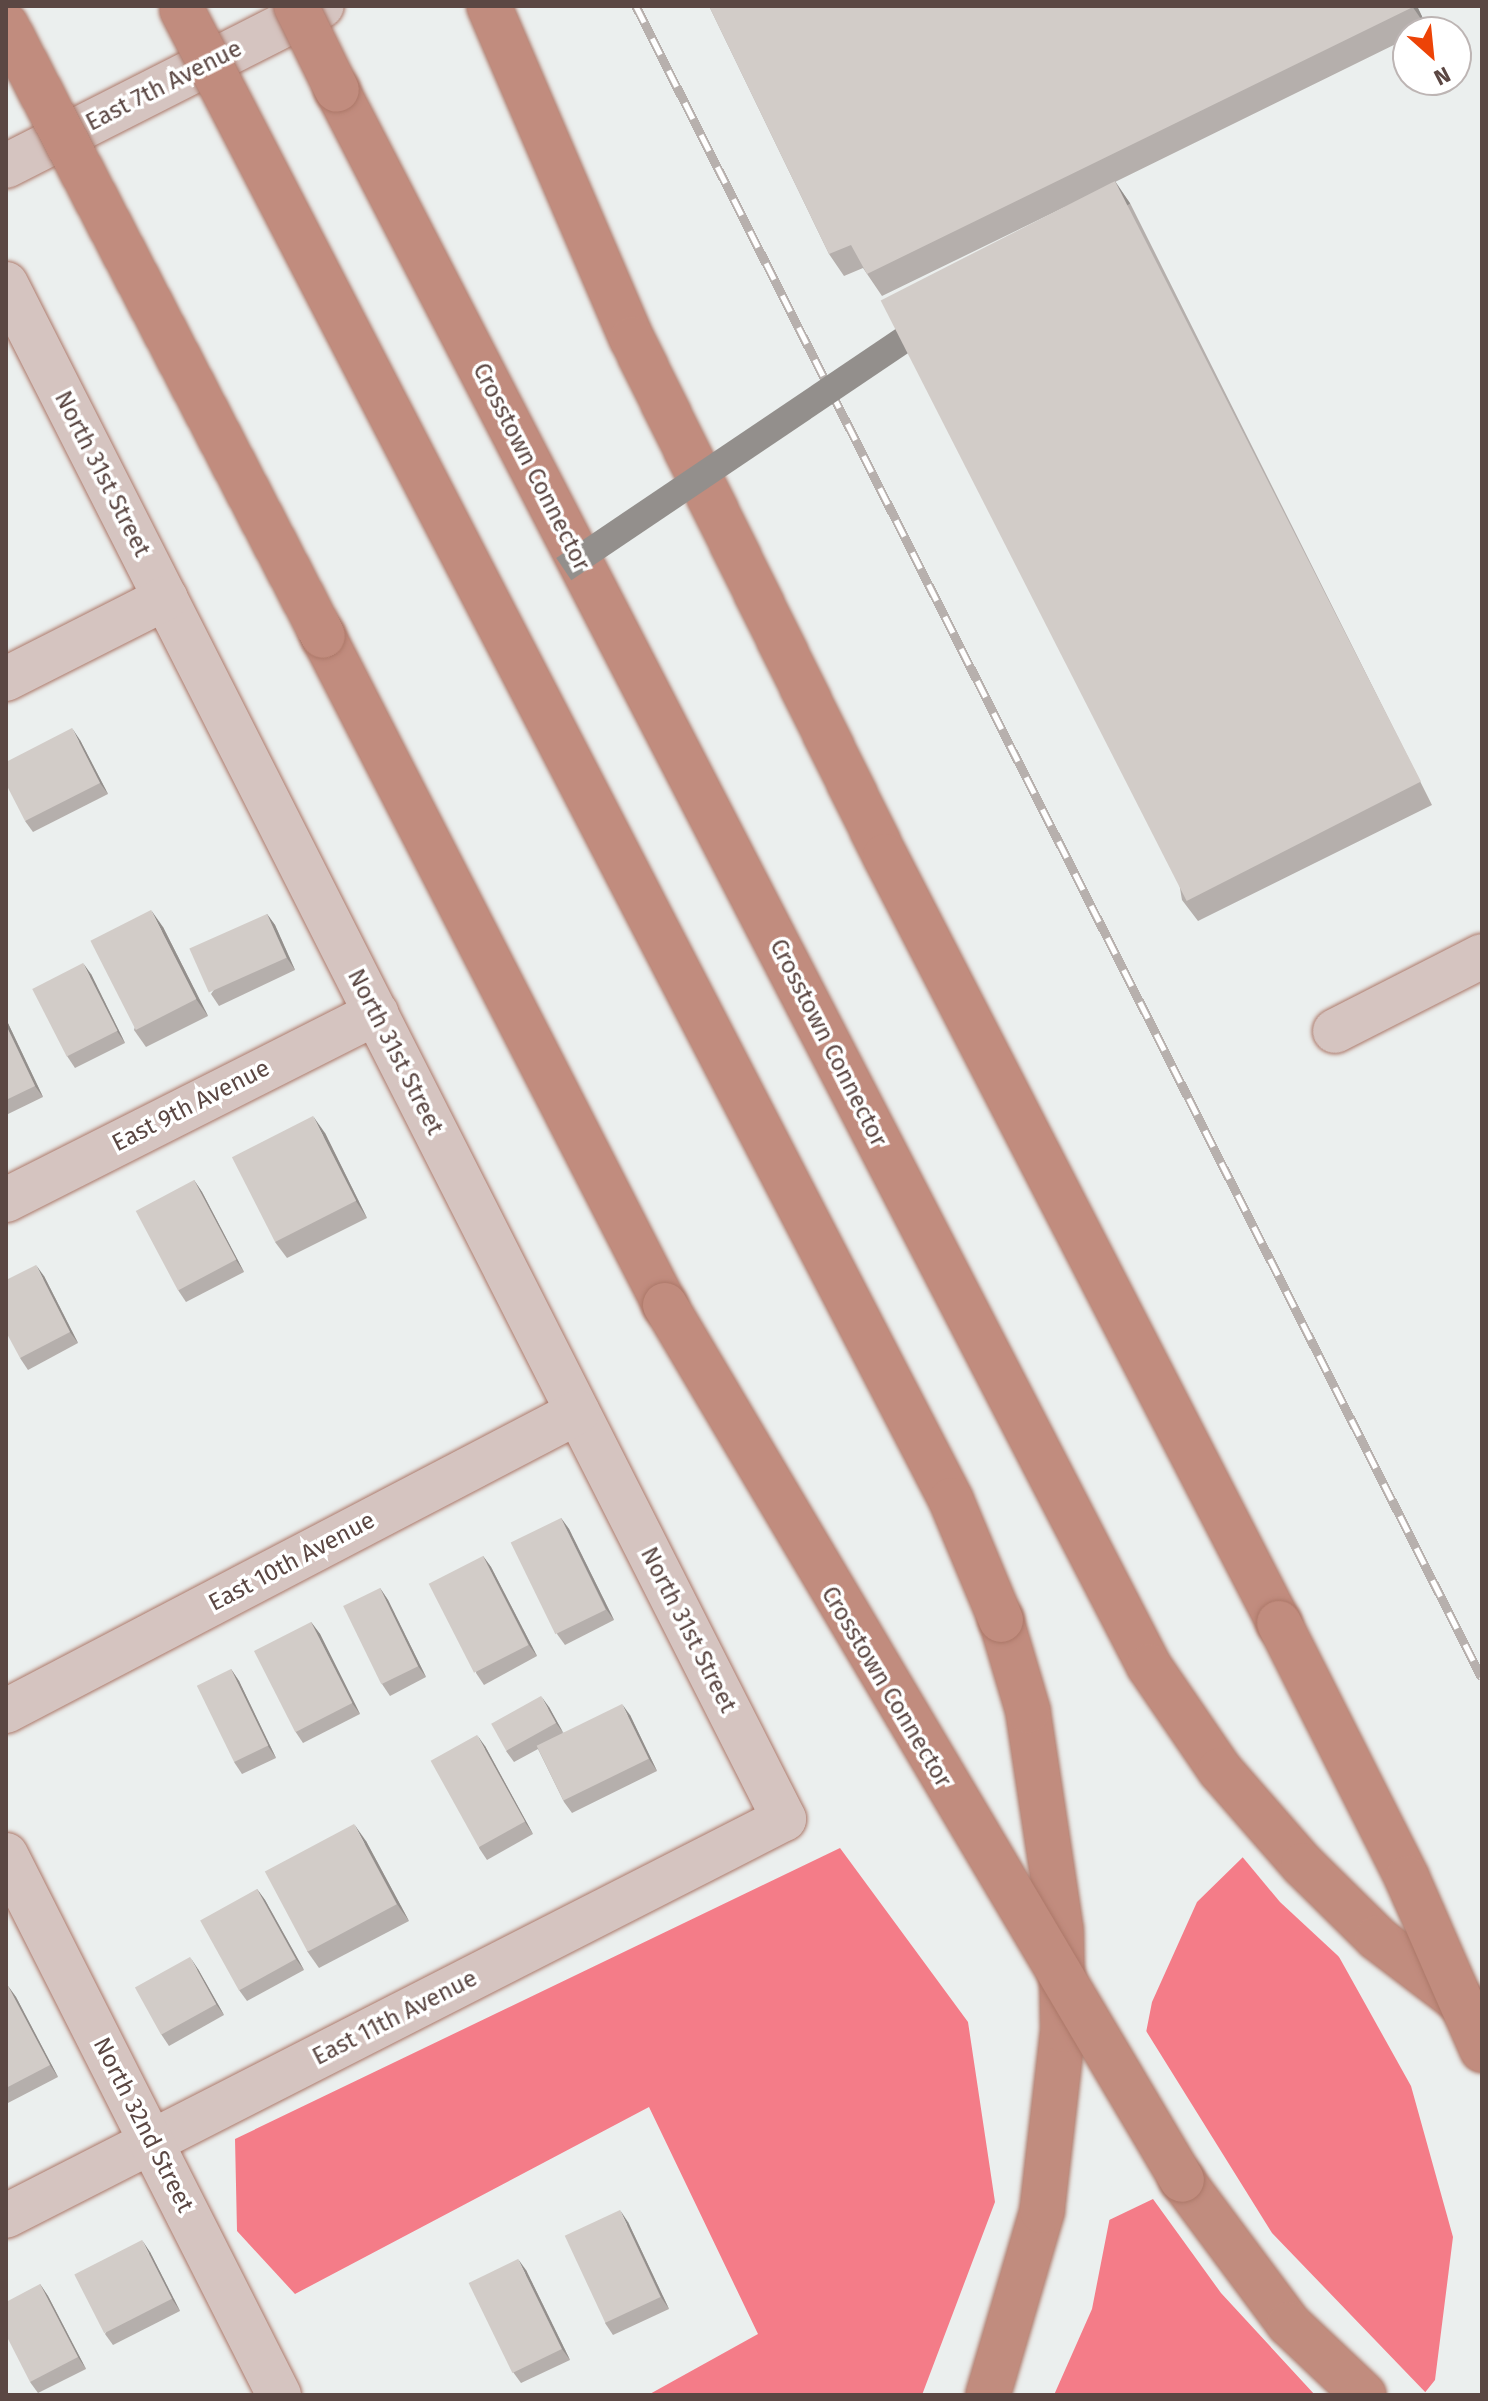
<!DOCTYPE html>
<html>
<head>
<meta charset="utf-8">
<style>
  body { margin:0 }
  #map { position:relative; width:1488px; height:2401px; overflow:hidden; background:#ebefee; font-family:"Fira Sans",sans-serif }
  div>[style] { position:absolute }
  .water>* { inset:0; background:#f47c88 }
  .pier>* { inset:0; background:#ebefee }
  .roads { filter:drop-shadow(0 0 2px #ac7869) drop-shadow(0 0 2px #ac7869) }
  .minor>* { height:44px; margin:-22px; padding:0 22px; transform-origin:22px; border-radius:22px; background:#d5c4c0 }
  .highway>* { height:44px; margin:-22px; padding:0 22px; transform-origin:22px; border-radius:22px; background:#c18c7e }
  .rail>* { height:9px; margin-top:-4.5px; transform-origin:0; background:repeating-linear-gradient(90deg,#fff 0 18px,#b7b0ad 0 36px); box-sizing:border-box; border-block:2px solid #b7b0ad }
  .bridges { filter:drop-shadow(0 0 2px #ac7869) drop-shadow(0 0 2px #ac7869) }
  .highway-bridge>* { height:44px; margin:-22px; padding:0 22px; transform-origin:22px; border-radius:22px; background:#c18c7e }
  .wall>* { inset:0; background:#b5afac }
  .shaded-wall>* { inset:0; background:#938f8c; transform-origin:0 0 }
  .building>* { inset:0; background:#d2ccc8; transform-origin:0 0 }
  span { translate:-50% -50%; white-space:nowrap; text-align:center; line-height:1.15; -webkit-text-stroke:7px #fff; paint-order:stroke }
  .street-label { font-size:24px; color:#5b4743 }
  .frame { position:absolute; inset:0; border:8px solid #5b4743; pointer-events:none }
  .north { position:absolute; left:1392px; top:16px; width:80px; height:80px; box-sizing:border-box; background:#fff; border:2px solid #bdb5b4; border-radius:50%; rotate:153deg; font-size:22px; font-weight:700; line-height:32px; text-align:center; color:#5b4743 }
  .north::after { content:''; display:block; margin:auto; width:28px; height:36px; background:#ed4307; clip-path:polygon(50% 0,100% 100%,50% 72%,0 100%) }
</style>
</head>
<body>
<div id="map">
  <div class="water">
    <div style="clip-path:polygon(840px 1848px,968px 2022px,995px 2202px,922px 2395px,648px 2395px,758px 2334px,649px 2107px,295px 2294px,237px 2231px,235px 2139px)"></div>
    <div style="clip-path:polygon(1243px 1857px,1309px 1903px,1411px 2086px,1453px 2237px,1435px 2380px,1423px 2395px,1054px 2395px,1092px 2309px,1152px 2002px,1197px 1902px)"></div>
  </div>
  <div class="pier">
    <div style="clip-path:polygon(1240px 1854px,1312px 1900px,1350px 1967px,1280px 1902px)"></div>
    <div style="clip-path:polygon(1143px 2026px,1272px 2233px,1428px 2395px,1315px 2395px,1221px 2293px,1153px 2199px,1105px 2222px)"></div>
  </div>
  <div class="roads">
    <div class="minor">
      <div style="left:6px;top:166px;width:354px;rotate:-26.9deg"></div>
      <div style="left:6px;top:284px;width:1721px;rotate:63.12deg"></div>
      <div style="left:784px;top:1819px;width:873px;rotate:152.97deg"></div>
      <div style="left:6px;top:679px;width:179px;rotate:-26.9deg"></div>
      <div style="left:1335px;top:1031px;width:165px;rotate:-27deg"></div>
      <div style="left:6px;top:1200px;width:415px;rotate:-26.8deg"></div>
      <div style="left:6px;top:1711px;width:645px;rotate:-27.6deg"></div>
      <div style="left:6px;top:1855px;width:605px;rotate:63.18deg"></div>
    </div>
    <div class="highway">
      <div style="left:489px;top:6px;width:362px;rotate:66.8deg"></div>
      <div style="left:632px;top:339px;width:576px;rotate:63.92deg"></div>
      <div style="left:885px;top:856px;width:862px;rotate:62.81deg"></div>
      <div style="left:337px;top:90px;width:1773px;rotate:62.74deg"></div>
      <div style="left:1149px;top:1666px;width:126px;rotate:55.7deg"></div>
      <div style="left:1220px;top:1770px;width:126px;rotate:48.9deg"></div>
      <div style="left:1303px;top:1865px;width:104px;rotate:44.6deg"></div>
      <div style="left:1377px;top:1938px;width:122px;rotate:37.3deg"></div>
      <div style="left:323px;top:636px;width:751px;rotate:62.92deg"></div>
      <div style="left:1182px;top:2180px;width:179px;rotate:53.4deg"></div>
      <div style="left:1289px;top:2324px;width:103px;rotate:43.4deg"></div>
      <div style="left:988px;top:2395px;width:192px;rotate:-73.6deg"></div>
      <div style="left:1042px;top:2211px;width:182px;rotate:-83.4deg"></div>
      <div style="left:1063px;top:2030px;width:100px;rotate:-91.1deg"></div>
      <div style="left:1061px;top:1930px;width:221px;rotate:-98.6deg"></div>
      <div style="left:1028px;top:1711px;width:95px;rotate:-106.5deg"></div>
    </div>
  </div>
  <div class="rail">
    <div style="left:636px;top:6px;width:1874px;rotate:63.16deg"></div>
  </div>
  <div class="bridges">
    <div class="highway-bridge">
      <div style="left:296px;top:6px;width:93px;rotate:64deg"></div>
      <div style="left:182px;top:10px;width:1677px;rotate:62.7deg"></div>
      <div style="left:951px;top:1500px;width:130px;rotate:67.4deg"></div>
      <div style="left:6px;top:25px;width:688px;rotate:62.58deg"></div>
      <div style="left:665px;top:1305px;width:1016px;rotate:59.42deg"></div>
      <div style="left:1279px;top:1623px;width:285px;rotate:63.3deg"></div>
      <div style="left:1407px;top:1878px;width:188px;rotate:66.4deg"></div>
    </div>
  </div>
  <div class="wall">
    <div style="clip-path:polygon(709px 6px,1417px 6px,1428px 29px,1421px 32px,1408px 32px,1408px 38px,1115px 182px,1130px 203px,1432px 805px,1198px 921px,1182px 900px,1065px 207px,882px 296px,863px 268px,844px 276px,829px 254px)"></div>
    <div style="clip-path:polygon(80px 740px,108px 794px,33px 832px,25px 821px)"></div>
    <div style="clip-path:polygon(267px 914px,275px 925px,295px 970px,219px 1006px,211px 994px)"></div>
    <div style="clip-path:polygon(163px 927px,208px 1016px,146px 1047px,134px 1030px)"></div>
    <div style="clip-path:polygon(91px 974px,125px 1043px,75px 1068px,67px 1056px)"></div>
    <div style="clip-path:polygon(6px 1019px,43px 1097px,6px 1115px)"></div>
    <div style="clip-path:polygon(325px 1133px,367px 1218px,287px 1258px,275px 1242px)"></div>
    <div style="clip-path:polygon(194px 1180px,202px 1192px,244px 1272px,186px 1302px,178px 1290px)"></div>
    <div style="clip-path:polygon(44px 1276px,78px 1343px,28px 1370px,20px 1358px)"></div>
    <div style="clip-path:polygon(561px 1518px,569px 1529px,614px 1620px,565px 1645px,557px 1634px)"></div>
    <div style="clip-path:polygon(483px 1556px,491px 1567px,537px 1656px,484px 1685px,476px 1673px)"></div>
    <div style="clip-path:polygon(380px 1588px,388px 1600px,426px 1677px,390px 1696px,382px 1684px)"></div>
    <div style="clip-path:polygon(311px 1622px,320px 1634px,360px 1714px,303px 1743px,295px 1731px)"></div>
    <div style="clip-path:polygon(231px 1669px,239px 1681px,276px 1758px,242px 1774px,234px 1762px)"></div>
    <div style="clip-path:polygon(549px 1707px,563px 1733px,630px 1715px,657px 1771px,572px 1813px,564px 1802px,538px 1749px,514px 1762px,506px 1751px)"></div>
    <div style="clip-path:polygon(485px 1746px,533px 1834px,487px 1860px,479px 1848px)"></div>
    <div style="clip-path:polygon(366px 1841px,409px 1921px,319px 1968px,307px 1951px)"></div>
    <div style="clip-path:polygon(257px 1889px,265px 1900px,304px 1970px,247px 2001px,239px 1990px)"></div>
    <div style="clip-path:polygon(198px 1969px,224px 2015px,169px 2046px,161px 2034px)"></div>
    <div style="clip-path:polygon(8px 1986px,16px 1997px,58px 2077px,6px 2104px,6px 1987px)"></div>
    <div style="clip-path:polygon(628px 2222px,669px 2309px,613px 2335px,605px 2323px)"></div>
    <div style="clip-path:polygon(150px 2252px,180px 2311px,113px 2345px,105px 2334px)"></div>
    <div style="clip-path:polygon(526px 2270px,570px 2360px,521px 2383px,513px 2372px)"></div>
    <div style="clip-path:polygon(40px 2284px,48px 2296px,86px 2369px,38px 2393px,30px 2382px)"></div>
  </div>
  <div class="shaded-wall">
    <div style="clip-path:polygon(1412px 6px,1417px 6px,1428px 29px)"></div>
    <div style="left:1115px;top:181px;width:27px;height:674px;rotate:56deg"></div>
    <div style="clip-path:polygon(72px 728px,80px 740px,108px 794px,100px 783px)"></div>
    <div style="clip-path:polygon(151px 910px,163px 927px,208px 1016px,196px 999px)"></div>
    <div style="clip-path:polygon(267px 914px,275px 925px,295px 970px,287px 958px)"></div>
    <div style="clip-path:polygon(83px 963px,91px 974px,125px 1043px,117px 1031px)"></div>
    <div style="clip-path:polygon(6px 1019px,43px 1097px,35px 1086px,6px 1025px)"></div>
    <div style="clip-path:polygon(313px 1116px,325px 1133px,367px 1218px,356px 1201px)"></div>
    <div style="clip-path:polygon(194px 1180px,202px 1192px,244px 1272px,236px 1260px)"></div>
    <div style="clip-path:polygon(36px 1265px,44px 1276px,78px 1343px,70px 1332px)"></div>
    <div style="clip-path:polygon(561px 1518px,569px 1529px,614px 1620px,606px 1609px)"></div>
    <div style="clip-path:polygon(483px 1556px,491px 1567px,537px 1656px,529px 1645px)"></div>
    <div style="clip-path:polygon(380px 1588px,388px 1600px,426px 1677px,418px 1666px)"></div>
    <div style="clip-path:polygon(311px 1622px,320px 1634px,360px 1714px,352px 1703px)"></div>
    <div style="clip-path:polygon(231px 1669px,239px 1681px,276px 1758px,268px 1746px)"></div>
    <div style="clip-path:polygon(541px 1696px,549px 1707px,564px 1734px,556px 1723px)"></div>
    <div style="clip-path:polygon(622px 1704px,630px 1715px,657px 1771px,649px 1759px)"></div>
    <div style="clip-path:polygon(477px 1735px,485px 1746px,533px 1834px,525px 1822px)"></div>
    <div style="clip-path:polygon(354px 1824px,366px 1841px,409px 1921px,397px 1904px)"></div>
    <div style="clip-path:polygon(257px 1889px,265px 1900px,304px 1970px,296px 1959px)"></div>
    <div style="clip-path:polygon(190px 1957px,198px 1969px,224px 2015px,216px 2004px)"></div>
    <div style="clip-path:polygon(8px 1986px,16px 1997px,58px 2077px,50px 2065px)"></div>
    <div style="clip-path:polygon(620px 2210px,628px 2222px,669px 2309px,661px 2297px)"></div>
    <div style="clip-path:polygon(142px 2240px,150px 2252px,180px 2311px,172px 2299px)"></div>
    <div style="clip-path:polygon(518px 2259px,526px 2270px,570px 2360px,562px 2349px)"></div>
    <div style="clip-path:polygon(40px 2284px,48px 2296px,86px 2369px,78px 2357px)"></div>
  </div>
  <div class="building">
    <div style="clip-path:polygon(709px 6px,1412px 6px,1413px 7px,867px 274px,851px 245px,829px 254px)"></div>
    <div style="left:1115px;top:181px;width:674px;height:263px;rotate:63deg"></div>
    <div style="clip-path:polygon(72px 728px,100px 783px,25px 821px,6px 784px,6px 762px)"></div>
    <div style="left:151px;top:910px;width:100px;height:68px;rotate:63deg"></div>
    <div style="left:267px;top:914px;width:48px;height:85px;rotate:66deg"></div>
    <div style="left:83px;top:963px;width:76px;height:57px;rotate:63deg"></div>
    <div style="clip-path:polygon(6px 1025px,35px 1086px,6px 1100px)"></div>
    <div style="left:313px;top:1116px;width:95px;height:91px;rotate:63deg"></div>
    <div style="left:194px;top:1180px;width:90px;height:66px;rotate:62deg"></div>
    <div style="clip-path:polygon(36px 1265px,70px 1332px,20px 1358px,6px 1332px,6px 1280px)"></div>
    <div style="left:561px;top:1518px;width:102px;height:56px;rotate:64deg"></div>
    <div style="left:483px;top:1556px;width:100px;height:61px;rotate:63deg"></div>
    <div style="left:380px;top:1588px;width:87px;height:41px;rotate:64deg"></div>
    <div style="left:311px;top:1622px;width:91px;height:64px;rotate:63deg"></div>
    <div style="left:231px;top:1669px;width:85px;height:38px;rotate:64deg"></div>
    <div style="left:541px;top:1696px;width:31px;height:57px;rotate:61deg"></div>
    <div style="left:622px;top:1704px;width:61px;height:95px;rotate:64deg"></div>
    <div style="left:477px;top:1735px;width:99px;height:53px;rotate:61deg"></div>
    <div style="left:354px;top:1824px;width:91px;height:101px;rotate:62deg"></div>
    <div style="left:257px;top:1889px;width:80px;height:65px;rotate:61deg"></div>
    <div style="left:190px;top:1957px;width:54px;height:63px;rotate:61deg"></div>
    <div style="clip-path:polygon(8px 1986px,50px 2065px,6px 2088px,6px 1987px)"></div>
    <div style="left:620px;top:2210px;width:96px;height:61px;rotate:65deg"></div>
    <div style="left:142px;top:2240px;width:66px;height:76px;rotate:63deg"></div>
    <div style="left:518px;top:2259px;width:100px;height:55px;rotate:64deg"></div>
    <div style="clip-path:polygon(40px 2284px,78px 2357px,30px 2382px,6px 2335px,6px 2302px)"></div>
  </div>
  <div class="street-label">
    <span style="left:164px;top:86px;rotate:-27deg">East 7th Avenue</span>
    <span style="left:531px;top:467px;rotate:63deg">Crosstown Connector</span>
    <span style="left:102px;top:474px;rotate:63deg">North 31st Street</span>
    <span style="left:828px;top:1043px;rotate:63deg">Crosstown Connector</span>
    <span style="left:395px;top:1052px;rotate:63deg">North 31st Street</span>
    <span style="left:191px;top:1106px;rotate:-27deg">East 9th Avenue</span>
    <span style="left:292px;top:1562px;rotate:-28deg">East 10th Avenue</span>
    <span style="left:688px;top:1630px;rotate:63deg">North 31st Street</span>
    <span style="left:886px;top:1687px;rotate:59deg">Crosstown Connector</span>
    <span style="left:395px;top:2018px;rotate:-27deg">East 11th Avenue</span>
    <span style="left:143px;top:2125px;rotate:63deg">North 32nd Street</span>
  </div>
  <div class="frame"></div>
  <div class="north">N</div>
</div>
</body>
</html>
